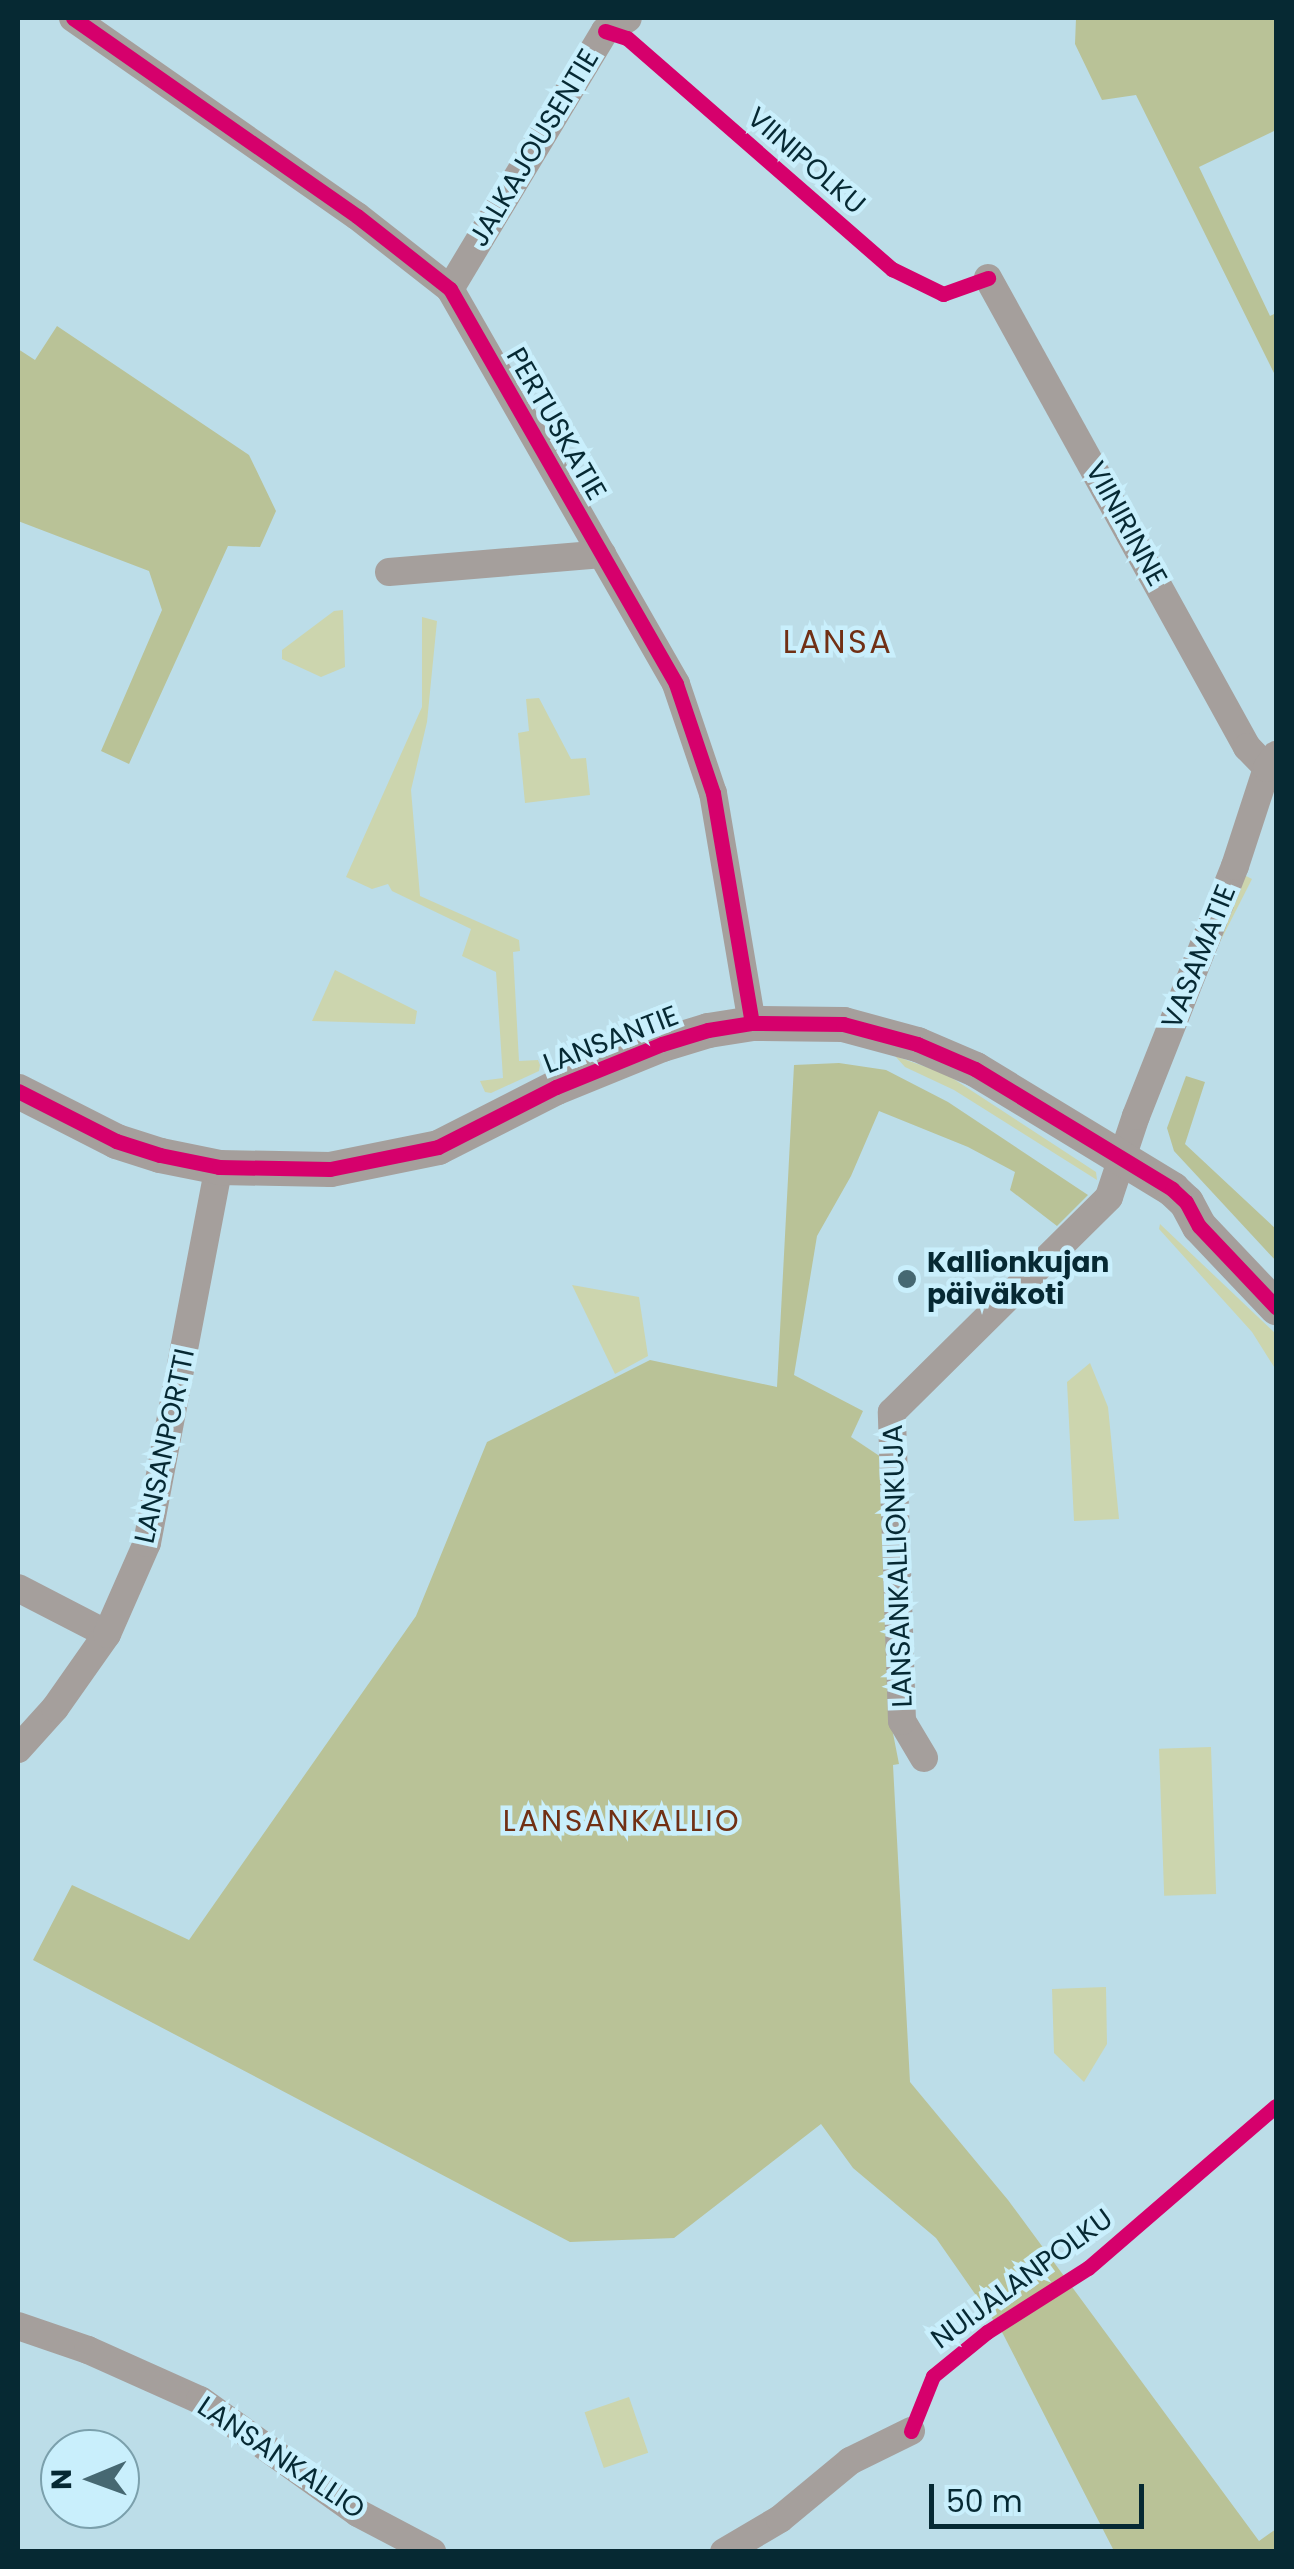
<!DOCTYPE html>
<html>
<head>
<meta charset="utf-8">
<style>
  body { margin:0 }
  #map { position:relative; width:1294px; height:2569px; overflow:hidden; background:#bcdde8; font-family:Poppins,sans-serif }
  div>[style] { position:absolute }
  .green>* { inset:0; background:#ccd5ae; transform-origin:0 0 }
  .forest>* { inset:0; background:#b9c297 }
  .minor>* { height:28px; margin:-14px; padding:0 14px; transform-origin:14px; border-radius:14px; background:#a59f9c }
  .tertiary>* { height:35px; margin:-17.5px; padding:0 17.5px; transform-origin:17.5px; border-radius:17.5px; background:#a59f9c }
  .cycleway>* { height:15px; margin:-7.5px; padding:0 7.5px; transform-origin:7.5px; border-radius:7.5px; background:#d6006c }
  .dots>* { width:28px; height:28px; translate:-50% -50%; box-sizing:border-box; border:5px solid #c9effc; border-radius:50% }
  span { translate:-50% -50%; white-space:nowrap; text-align:center; line-height:1.15; -webkit-text-stroke:9px #c9effc; paint-order:stroke }
  .street-label { font-size:28px; color:#062933 }
  .poi-label { font-size:28px; color:#062933; font-weight:700 }
  .left { translate:0 -50%; text-align:left }
  .neighbourhood-label { font-size:30px; color:#713015; letter-spacing:2.5px }
  .quarter-label { font-size:32px; color:#713015; letter-spacing:2.5px }
  .frame { position:absolute; inset:0; border:20px solid #062933; pointer-events:none }
  .north { position:absolute; left:40px; top:2429px; width:100px; height:100px; box-sizing:border-box; background:#c9effc; border:2px solid #7ba0ac; border-radius:50%; rotate:269deg; font-size:28px; font-weight:700; line-height:40px; text-align:center; color:#062933 }
  .north::after { content:''; display:block; margin:auto; width:35px; height:45px; background:#466872; clip-path:polygon(50% 0,100% 100%,50% 72%,0 100%) }
  .scale { position:absolute; left:929px; top:2484px; width:215px; height:45px; box-sizing:border-box; border:5px solid #062933; border-top:0; padding-left:12px; font-size:30px; line-height:35px; white-space:nowrap; color:#062933; -webkit-text-stroke:8px #c9effc; paint-order:stroke }
</style>
</head>
<body>
<div id="map">
  <div class="green">
    <div style="clip-path:polygon(343px 610px,345px 667px,321px 677px,282px 659px,282px 650px,334px 611px)"></div>
    <div style="clip-path:polygon(422px 617px,437px 621px,427px 722px,411px 790px,420px 896px,519px 940px,520px 951px,513px 952px,519px 1061px,538px 1060px,540px 1065px,539px 1071px,491px 1093px,485px 1092px,480px 1081px,503px 1078px,496px 972px,462px 956px,471px 929px,392px 891px,388px 884px,372px 889px,346px 877px,422px 707px)"></div>
    <div style="clip-path:polygon(539px 698px,571px 759px,586px 758px,590px 795px,525px 803px,518px 733px,529px 731px,526px 699px)"></div>
    <div style="left:1244px;top:875px;width:9px;height:190px;rotate:27deg"></div>
    <div style="clip-path:polygon(335px 970px,417px 1011px,415px 1024px,312px 1021px)"></div>
    <div style="clip-path:polygon(895px 1056px,946px 1074px,1096px 1172px,1097px 1180px,954px 1090px,905px 1067px)"></div>
    <div style="clip-path:polygon(1160px 1224px,1276px 1334px,1276px 1370px,1252px 1332px,1159px 1229px)"></div>
    <div style="clip-path:polygon(572px 1285px,639px 1297px,648px 1356px,615px 1374px)"></div>
    <div style="clip-path:polygon(1090px 1363px,1108px 1407px,1119px 1519px,1074px 1521px,1067px 1382px)"></div>
    <div style="left:1211px;top:1747px;width:147px;height:52px;rotate:88deg"></div>
    <div style="clip-path:polygon(1106px 1987px,1107px 2044px,1084px 2082px,1054px 2053px,1052px 1989px)"></div>
    <div style="left:629px;top:2397px;width:59px;height:47px;rotate:71deg"></div>
  </div>
  <div class="forest">
    <div style="clip-path:polygon(1076px 18px,1276px 18px,1276px 130px,1199px 167px,1270px 316px,1276px 313px,1276px 377px,1136px 95px,1102px 100px,1075px 44px)"></div>
    <div style="clip-path:polygon(57px 326px,249px 455px,276px 511px,260px 547px,228px 546px,129px 764px,101px 751px,162px 610px,149px 571px,18px 521px,18px 349px,35px 360px)"></div>
    <div style="clip-path:polygon(839px 1063px,886px 1070px,948px 1102px,1088px 1195px,1057px 1226px,1010px 1190px,1015px 1172px,968px 1147px,879px 1111px,851px 1176px,817px 1236px,794px 1375px,863px 1411px,851px 1437px,881px 1457px,891px 1723px,899px 1764px,893px 1765px,910px 2082px,1008px 2200px,1259px 2541px,1276px 2529px,1276px 2551px,1114px 2551px,1003px 2334px,936px 2238px,853px 2168px,821px 2124px,674px 2238px,570px 2242px,33px 1960px,72px 1885px,189px 1940px,416px 1616px,487px 1442px,650px 1360px,777px 1387px,794px 1065px)"></div>
    <div style="clip-path:polygon(1186px 1076px,1205px 1082px,1185px 1144px,1276px 1229px,1276px 1261px,1174px 1151px,1167px 1128px)"></div>
  </div>
  <div class="minor">
    <div style="left:73px;top:18px;width:346px;rotate:34.9deg"></div>
    <div style="left:357px;top:216px;width:118px;rotate:38.1deg"></div>
    <div style="left:450px;top:289px;width:455px;rotate:60.2deg"></div>
    <div style="left:676px;top:684px;width:115px;rotate:71.3deg"></div>
    <div style="left:713px;top:793px;width:233px;rotate:80.4deg"></div>
    <div style="left:988px;top:278px;width:536px;rotate:61.09deg"></div>
    <div style="left:1247px;top:747px;width:29px;rotate:46deg"></div>
    <div style="left:450px;top:289px;width:301px;rotate:-59deg"></div>
    <div style="left:605px;top:31px;width:26px;rotate:-29deg"></div>
    <div style="left:389px;top:572px;width:214px;rotate:-4.8deg"></div>
    <div style="left:18px;top:1588px;width:100px;rotate:27.3deg"></div>
    <div style="left:18px;top:1749px;width:55px;rotate:-47.9deg"></div>
    <div style="left:55px;top:1708px;width:90px;rotate:-54.9deg"></div>
    <div style="left:107px;top:1634px;width:99px;rotate:-66.3deg"></div>
    <div style="left:147px;top:1543px;width:383px;rotate:-79.2deg"></div>
    <div style="left:924px;top:1758px;width:43px;rotate:-120.7deg"></div>
    <div style="left:902px;top:1721px;width:309px;rotate:-91.9deg"></div>
    <div style="left:892px;top:1412px;width:305px;rotate:-44.7deg"></div>
    <div style="left:1109px;top:1197px;width:85px;rotate:-71.6deg"></div>
    <div style="left:1136px;top:1116px;width:269px;rotate:-68.4deg"></div>
    <div style="left:1235px;top:866px;width:103px;rotate:-71.9deg"></div>
    <div style="left:1267px;top:768px;width:16px;rotate:-55deg"></div>
    <div style="left:18px;top:2326px;width:74px;rotate:18.9deg"></div>
    <div style="left:88px;top:2350px;width:123px;rotate:24.1deg"></div>
    <div style="left:200px;top:2400px;width:194px;rotate:35.6deg"></div>
    <div style="left:358px;top:2513px;width:84px;rotate:27.8deg"></div>
    <div style="left:724px;top:2552px;width:65px;rotate:-30.5deg"></div>
    <div style="left:780px;top:2519px;width:91px;rotate:-39.6deg"></div>
    <div style="left:850px;top:2461px;width:68px;rotate:-26.2deg"></div>
  </div>
  <div class="tertiary">
    <div style="left:18px;top:1091px;width:110px;rotate:27deg"></div>
    <div style="left:116px;top:1141px;width:46px;rotate:17.7deg"></div>
    <div style="left:160px;top:1155px;width:60px;rotate:11.5deg"></div>
    <div style="left:219px;top:1167px;width:111px;rotate:1deg"></div>
    <div style="left:330px;top:1169px;width:110px;rotate:-11.5deg"></div>
    <div style="left:438px;top:1147px;width:132px;rotate:-27deg"></div>
    <div style="left:556px;top:1087px;width:114px;rotate:-22.1deg"></div>
    <div style="left:662px;top:1044px;width:48px;rotate:-16.9deg"></div>
    <div style="left:708px;top:1030px;width:45px;rotate:-9deg"></div>
    <div style="left:752px;top:1023px;width:91px;rotate:0.6deg"></div>
    <div style="left:843px;top:1024px;width:77px;rotate:15.1deg"></div>
    <div style="left:917px;top:1044px;width:63px;rotate:23.3deg"></div>
    <div style="left:975px;top:1069px;width:231px;rotate:31.3deg"></div>
    <div style="left:1172px;top:1189px;width:19px;rotate:43deg"></div>
    <div style="left:1186px;top:1202px;width:27px;rotate:62deg"></div>
    <div style="left:1199px;top:1226px;width:112px;rotate:46.5deg"></div>
  </div>
  <div class="cycleway">
    <div style="left:73px;top:18px;width:346px;rotate:34.9deg"></div>
    <div style="left:357px;top:216px;width:118px;rotate:38.1deg"></div>
    <div style="left:450px;top:289px;width:455px;rotate:60.2deg"></div>
    <div style="left:676px;top:684px;width:115px;rotate:71.3deg"></div>
    <div style="left:713px;top:793px;width:233px;rotate:80.4deg"></div>
    <div style="left:605px;top:31px;width:23px;rotate:18deg"></div>
    <div style="left:627px;top:38px;width:352px;rotate:41.1deg"></div>
    <div style="left:892px;top:269px;width:57px;rotate:26.1deg"></div>
    <div style="left:943px;top:294px;width:48px;rotate:-19.6deg"></div>
    <div style="left:18px;top:1091px;width:110px;rotate:27deg"></div>
    <div style="left:116px;top:1141px;width:46px;rotate:17.7deg"></div>
    <div style="left:160px;top:1155px;width:60px;rotate:11.5deg"></div>
    <div style="left:219px;top:1167px;width:111px;rotate:1deg"></div>
    <div style="left:330px;top:1169px;width:110px;rotate:-11.5deg"></div>
    <div style="left:438px;top:1147px;width:132px;rotate:-27deg"></div>
    <div style="left:556px;top:1087px;width:114px;rotate:-22.1deg"></div>
    <div style="left:662px;top:1044px;width:48px;rotate:-16.9deg"></div>
    <div style="left:708px;top:1030px;width:45px;rotate:-9deg"></div>
    <div style="left:752px;top:1023px;width:91px;rotate:0.6deg"></div>
    <div style="left:843px;top:1024px;width:77px;rotate:15.1deg"></div>
    <div style="left:917px;top:1044px;width:63px;rotate:23.3deg"></div>
    <div style="left:975px;top:1069px;width:231px;rotate:31.3deg"></div>
    <div style="left:1172px;top:1189px;width:19px;rotate:43deg"></div>
    <div style="left:1186px;top:1202px;width:27px;rotate:62deg"></div>
    <div style="left:1199px;top:1226px;width:112px;rotate:46.5deg"></div>
    <div style="left:911px;top:2431px;width:59px;rotate:-68.2deg"></div>
    <div style="left:933px;top:2376px;width:70px;rotate:-39.2deg"></div>
    <div style="left:987px;top:2332px;width:120px;rotate:-32.4deg"></div>
    <div style="left:1088px;top:2268px;width:248px;rotate:-40.8deg"></div>
  </div>
  <div class="dots">
    <div style="left:907px;top:1279px;background:#466872"></div>
  </div>
  <div class="street-label">
    <span style="left:534px;top:148px;rotate:-59deg">JALKAJOUSENTIE</span>
    <span style="left:806px;top:161px;rotate:41deg">VIINIPOLKU</span>
    <span style="left:556px;top:424px;rotate:60deg">PERTUSKATIE</span>
    <span style="left:1126px;top:524px;rotate:61deg">VIINIRINNE</span>
    <span style="left:1199px;top:957px;rotate:-68deg">VASAMATIE</span>
    <span style="left:611px;top:1040px;rotate:-21deg">LANSANTIE</span>
    <span style="left:165px;top:1446px;rotate:-78deg">LANSANPORTTI</span>
    <span style="left:898px;top:1566px;rotate:-92deg">LANSANKALLIONKUJA</span>
    <span style="left:1022px;top:2279px;rotate:-36deg">NUIJALANPOLKU</span>
    <span style="left:281px;top:2458px;rotate:34deg">LANSANKALLIO</span>
  </div>
  <div class="poi-label">
    <span class="left" style="left:927px;top:1279px">Kallionkujan<br>päiväkoti</span>
  </div>
  <div class="neighbourhood-label">
    <span style="left:622px;top:1821px">LANSANKALLIO</span>
  </div>
  <div class="quarter-label">
    <span style="left:838px;top:642px">LANSA</span>
  </div>
  <div class="frame"></div>
  <div class="north">N</div>
  <div class="scale">50 m</div>
</div>
</body>
</html>
